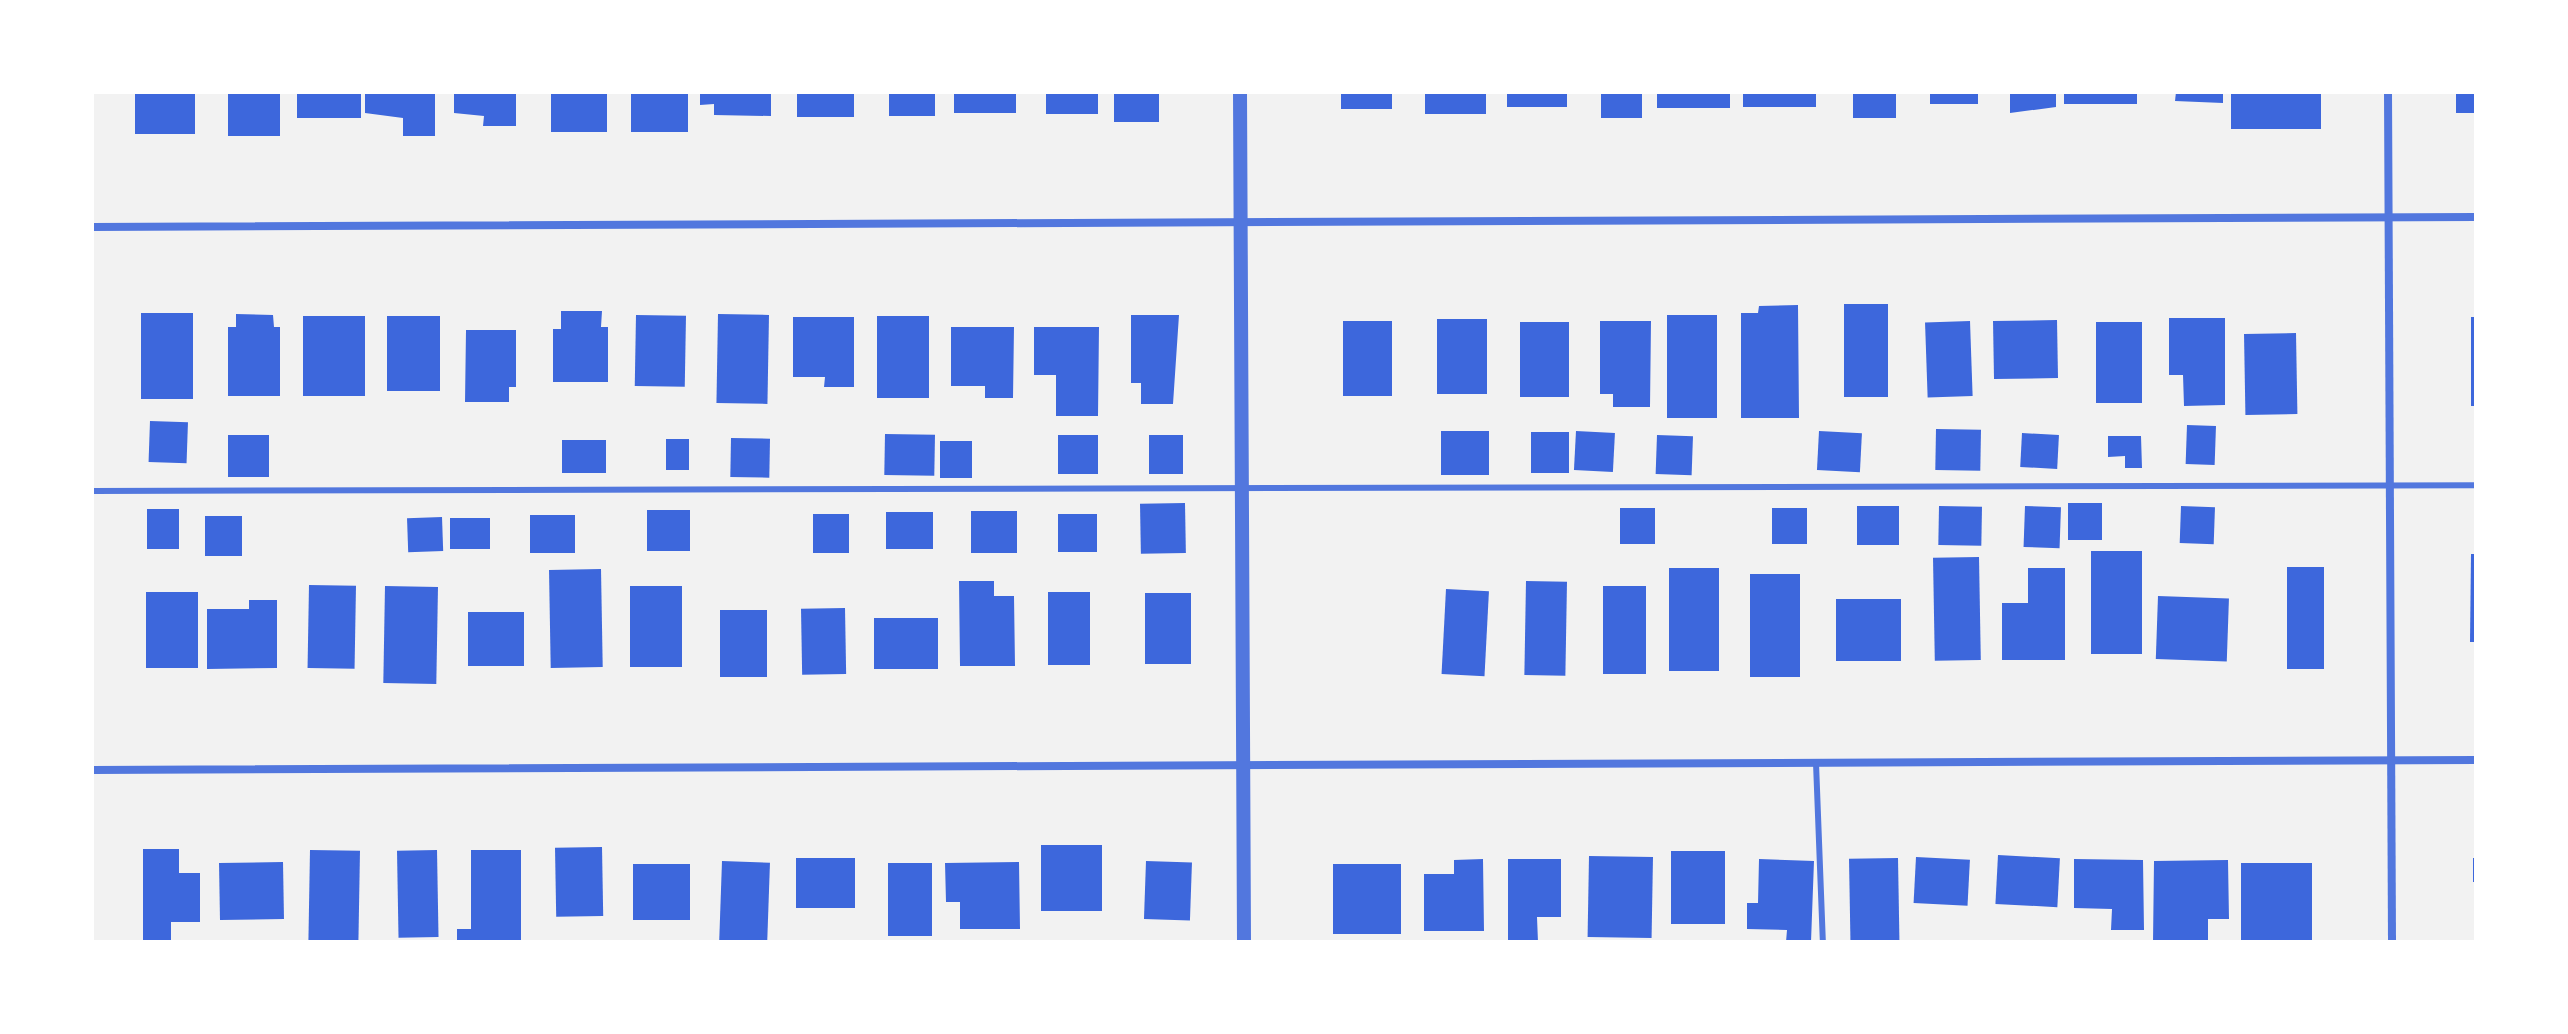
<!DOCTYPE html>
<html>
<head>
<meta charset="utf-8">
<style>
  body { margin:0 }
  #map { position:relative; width:2568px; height:1034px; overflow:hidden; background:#f2f2f2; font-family:Lato,sans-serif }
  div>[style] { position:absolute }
  .building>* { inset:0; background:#3d67dc; transform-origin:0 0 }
  .service>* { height:6px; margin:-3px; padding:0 3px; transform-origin:3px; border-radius:3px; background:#5277de }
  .minor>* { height:8px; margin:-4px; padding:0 4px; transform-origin:4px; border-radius:4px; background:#5277de }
  .tertiary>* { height:14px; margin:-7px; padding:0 7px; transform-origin:7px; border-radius:7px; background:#5277de }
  span { translate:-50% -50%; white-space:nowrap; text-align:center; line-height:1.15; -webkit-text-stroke:8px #fff; paint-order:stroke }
  .frame { position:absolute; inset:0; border:94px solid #fff; pointer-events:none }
</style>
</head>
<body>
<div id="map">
  <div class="building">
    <div style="left:135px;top:92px;width:60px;height:42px"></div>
    <div style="left:228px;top:92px;width:52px;height:44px"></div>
    <div style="left:297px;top:92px;width:64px;height:26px"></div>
    <div style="clip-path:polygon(365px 92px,435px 92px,435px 136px,403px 136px,403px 118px,365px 113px)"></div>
    <div style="clip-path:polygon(454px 92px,516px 92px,516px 126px,483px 126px,484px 116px,454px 113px)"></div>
    <div style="left:551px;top:92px;width:56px;height:40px"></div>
    <div style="left:631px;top:92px;width:57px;height:40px"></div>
    <div style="clip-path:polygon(700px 92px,771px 92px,771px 116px,714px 115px,714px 104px,700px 105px)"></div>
    <div style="left:797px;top:92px;width:57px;height:25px"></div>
    <div style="left:889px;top:92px;width:46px;height:24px"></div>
    <div style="left:954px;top:92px;width:62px;height:21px"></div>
    <div style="left:1046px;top:92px;width:52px;height:22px"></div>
    <div style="left:1114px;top:92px;width:45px;height:30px"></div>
    <div style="left:1341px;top:92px;width:51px;height:17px"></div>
    <div style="left:1425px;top:92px;width:61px;height:22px"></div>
    <div style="left:1507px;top:92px;width:60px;height:15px"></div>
    <div style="left:1601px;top:92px;width:41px;height:26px"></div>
    <div style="left:1657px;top:92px;width:73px;height:16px"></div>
    <div style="left:1743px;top:92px;width:73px;height:15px"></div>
    <div style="left:1853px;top:92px;width:43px;height:26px"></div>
    <div style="left:1930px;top:92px;width:48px;height:12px"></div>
    <div style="clip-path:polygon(2010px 92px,2056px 92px,2056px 107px,2010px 113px)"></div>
    <div style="left:2064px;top:92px;width:73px;height:12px"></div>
    <div style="clip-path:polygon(2176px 92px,2223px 92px,2223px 103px,2175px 101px)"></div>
    <div style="left:2231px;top:92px;width:90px;height:37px"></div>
    <div style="left:2456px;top:92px;width:20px;height:21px"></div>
    <div style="left:1844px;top:304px;width:44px;height:93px"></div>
    <div style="clip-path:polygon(1798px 305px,1799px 418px,1741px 418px,1741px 313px,1758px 313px,1759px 306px)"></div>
    <div style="clip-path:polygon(561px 311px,602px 311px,601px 327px,608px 327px,608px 382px,553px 382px,553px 329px,561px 329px)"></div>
    <div style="left:141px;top:313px;width:52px;height:86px"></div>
    <div style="clip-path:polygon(236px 314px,273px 315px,274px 327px,280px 327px,280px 396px,228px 396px,228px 327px,236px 327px)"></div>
    <div style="left:718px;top:314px;width:51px;height:89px;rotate:1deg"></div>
    <div style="left:636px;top:315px;width:50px;height:71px;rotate:1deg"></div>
    <div style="clip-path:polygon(1131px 315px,1179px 315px,1173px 404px,1141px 404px,1141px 383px,1131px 383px)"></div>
    <div style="left:1667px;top:315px;width:50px;height:103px"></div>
    <div style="left:303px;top:316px;width:62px;height:80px"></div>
    <div style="left:387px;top:316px;width:53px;height:75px"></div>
    <div style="left:877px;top:316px;width:52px;height:82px"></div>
    <div style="clip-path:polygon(793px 317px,854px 317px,854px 387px,824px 387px,825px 377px,793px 377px)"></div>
    <div style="left:2471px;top:317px;width:5px;height:89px"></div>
    <div style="clip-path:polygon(2169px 318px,2225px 318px,2225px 405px,2184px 406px,2183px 375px,2169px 375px)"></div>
    <div style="left:1437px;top:319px;width:50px;height:75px"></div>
    <div style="left:2057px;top:320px;width:58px;height:64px;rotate:89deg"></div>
    <div style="left:1343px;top:321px;width:49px;height:75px"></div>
    <div style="clip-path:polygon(1600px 321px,1651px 321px,1650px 407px,1613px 407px,1613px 394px,1600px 394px)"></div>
    <div style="left:1970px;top:321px;width:75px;height:45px;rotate:88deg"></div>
    <div style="left:1520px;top:322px;width:49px;height:75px"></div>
    <div style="left:2096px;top:322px;width:46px;height:81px"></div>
    <div style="clip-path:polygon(951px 327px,1014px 327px,1013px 398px,985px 398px,985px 386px,951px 386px)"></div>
    <div style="clip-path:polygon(1034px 327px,1099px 327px,1098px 416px,1056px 416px,1056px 375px,1034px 375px)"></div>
    <div style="clip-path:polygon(466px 330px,516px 330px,516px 387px,509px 387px,509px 402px,465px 402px)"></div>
    <div style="left:2296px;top:333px;width:81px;height:52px;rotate:89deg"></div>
    <div style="left:150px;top:421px;width:38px;height:41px;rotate:2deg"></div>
    <div style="left:2187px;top:425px;width:29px;height:39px;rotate:2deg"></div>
    <div style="left:1936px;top:429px;width:45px;height:41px;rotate:1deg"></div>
    <div style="left:1489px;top:431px;width:44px;height:48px;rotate:90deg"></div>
    <div style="left:1576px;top:431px;width:39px;height:39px;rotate:3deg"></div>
    <div style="left:1819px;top:431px;width:43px;height:39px;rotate:3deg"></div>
    <div style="left:1569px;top:432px;width:41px;height:38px;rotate:90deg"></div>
    <div style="left:2022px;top:433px;width:37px;height:34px;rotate:3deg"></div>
    <div style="left:885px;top:434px;width:50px;height:41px;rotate:1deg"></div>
    <div style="left:228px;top:435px;width:41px;height:42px"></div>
    <div style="left:1058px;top:435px;width:40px;height:39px"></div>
    <div style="left:1149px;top:435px;width:34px;height:39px"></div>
    <div style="left:1657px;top:435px;width:36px;height:39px;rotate:2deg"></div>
    <div style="clip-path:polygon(2108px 436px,2141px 436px,2142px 468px,2125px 468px,2125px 456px,2108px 457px)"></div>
    <div style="left:731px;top:438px;width:39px;height:39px;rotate:1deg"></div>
    <div style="left:666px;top:439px;width:23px;height:31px"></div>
    <div style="left:562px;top:440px;width:44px;height:33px"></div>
    <div style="left:940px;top:441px;width:32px;height:37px"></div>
    <div style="left:1185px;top:503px;width:50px;height:45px;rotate:89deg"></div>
    <div style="left:2068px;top:503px;width:34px;height:37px"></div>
    <div style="left:1857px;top:506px;width:42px;height:39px"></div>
    <div style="left:1939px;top:506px;width:43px;height:39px;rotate:1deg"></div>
    <div style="left:2025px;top:506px;width:36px;height:41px;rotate:2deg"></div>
    <div style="left:2181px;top:506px;width:34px;height:37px;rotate:2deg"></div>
    <div style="left:1620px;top:508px;width:35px;height:36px"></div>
    <div style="left:1772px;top:508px;width:35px;height:36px"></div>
    <div style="left:147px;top:509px;width:32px;height:40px"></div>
    <div style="left:647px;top:510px;width:43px;height:41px"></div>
    <div style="left:1017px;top:511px;width:42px;height:46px;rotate:90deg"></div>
    <div style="left:886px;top:512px;width:47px;height:37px"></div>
    <div style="left:849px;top:514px;width:39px;height:36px;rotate:90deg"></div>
    <div style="left:1058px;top:514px;width:39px;height:38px"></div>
    <div style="left:530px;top:515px;width:45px;height:38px"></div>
    <div style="left:205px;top:516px;width:37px;height:40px"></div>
    <div style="left:442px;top:517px;width:34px;height:35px;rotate:88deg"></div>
    <div style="left:450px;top:518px;width:40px;height:31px"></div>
    <div style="left:2091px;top:551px;width:51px;height:103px"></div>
    <div style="clip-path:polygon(2471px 554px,2476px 554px,2476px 642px,2470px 642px)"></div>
    <div style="left:1979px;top:557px;width:103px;height:46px;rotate:89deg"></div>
    <div style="left:2287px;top:567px;width:37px;height:102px"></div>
    <div style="left:1669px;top:568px;width:50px;height:103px"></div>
    <div style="clip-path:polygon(2028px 568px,2065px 568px,2065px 660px,2002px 660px,2002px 603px,2028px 603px)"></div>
    <div style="left:601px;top:569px;width:98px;height:52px;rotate:89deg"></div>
    <div style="left:1750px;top:574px;width:50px;height:103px"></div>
    <div style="clip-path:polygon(959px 581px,994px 581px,994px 596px,1014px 596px,1015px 666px,960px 666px)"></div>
    <div style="left:1526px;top:581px;width:41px;height:94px;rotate:1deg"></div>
    <div style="left:309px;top:585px;width:47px;height:83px;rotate:1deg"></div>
    <div style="left:385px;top:586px;width:53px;height:97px;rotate:1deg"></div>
    <div style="left:630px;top:586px;width:52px;height:81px"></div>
    <div style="left:1646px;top:586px;width:88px;height:43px;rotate:90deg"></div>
    <div style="left:1446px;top:589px;width:43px;height:85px;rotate:3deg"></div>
    <div style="left:146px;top:592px;width:52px;height:76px"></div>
    <div style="left:1090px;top:592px;width:73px;height:42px;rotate:90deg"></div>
    <div style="left:1145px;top:593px;width:46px;height:71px"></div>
    <div style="left:2158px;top:596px;width:71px;height:63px;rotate:2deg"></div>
    <div style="left:1901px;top:599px;width:62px;height:65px;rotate:90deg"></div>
    <div style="clip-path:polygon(249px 600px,277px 600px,277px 668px,207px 669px,207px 609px,249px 609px)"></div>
    <div style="left:845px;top:608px;width:66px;height:44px;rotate:89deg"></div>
    <div style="left:767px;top:610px;width:67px;height:47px;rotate:90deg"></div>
    <div style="left:468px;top:612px;width:56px;height:54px"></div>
    <div style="left:938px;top:618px;width:51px;height:64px;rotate:90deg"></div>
    <div style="left:1041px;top:845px;width:61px;height:66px"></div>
    <div style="left:602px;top:847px;width:69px;height:47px;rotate:89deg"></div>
    <div style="clip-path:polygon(143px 849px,179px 849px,179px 873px,200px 873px,200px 922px,171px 922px,171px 942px,143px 942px)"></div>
    <div style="left:310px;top:850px;width:50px;height:91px;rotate:1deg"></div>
    <div style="left:437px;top:850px;width:87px;height:40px;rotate:89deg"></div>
    <div style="clip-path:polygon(471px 850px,521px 850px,521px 942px,457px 942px,457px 929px,471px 929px)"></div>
    <div style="left:1671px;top:851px;width:54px;height:73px"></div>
    <div style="left:1998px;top:855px;width:62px;height:49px;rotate:3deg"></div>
    <div style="left:1589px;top:856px;width:64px;height:81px;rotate:1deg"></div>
    <div style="left:1916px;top:857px;width:54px;height:46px;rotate:3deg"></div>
    <div style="left:796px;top:858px;width:59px;height:50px"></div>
    <div style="left:1898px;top:858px;width:84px;height:49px;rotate:89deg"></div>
    <div style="left:2473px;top:858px;width:3px;height:24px"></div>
    <div style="clip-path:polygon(1483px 859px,1484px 931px,1424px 931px,1424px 874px,1454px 874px,1454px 860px)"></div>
    <div style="clip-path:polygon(1508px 859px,1561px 859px,1561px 917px,1537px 917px,1538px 942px,1508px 942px)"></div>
    <div style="clip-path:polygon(1759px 859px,1814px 861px,1811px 942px,1786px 942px,1787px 930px,1747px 929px,1747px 903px,1758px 903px)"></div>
    <div style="clip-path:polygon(2074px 859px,2143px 860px,2144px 930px,2111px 930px,2112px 909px,2074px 908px)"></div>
    <div style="clip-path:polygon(2228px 860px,2229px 919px,2208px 919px,2208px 942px,2153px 942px,2154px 861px)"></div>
    <div style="left:722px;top:861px;width:48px;height:80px;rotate:2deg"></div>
    <div style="left:1146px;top:861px;width:46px;height:58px;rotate:2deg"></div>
    <div style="left:283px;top:862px;width:57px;height:64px;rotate:89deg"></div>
    <div style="clip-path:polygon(1019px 862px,1020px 929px,960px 929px,960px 902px,946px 902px,945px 863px)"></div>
    <div style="left:888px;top:863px;width:44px;height:73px"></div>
    <div style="left:2241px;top:863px;width:71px;height:79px"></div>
    <div style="left:633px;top:864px;width:57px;height:56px"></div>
    <div style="left:1333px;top:864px;width:68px;height:70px"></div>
  </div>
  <div class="service">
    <div style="left:92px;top:491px;width:2384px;rotate:-0.14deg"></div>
    <div style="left:1816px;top:763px;width:179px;rotate:87.8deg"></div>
  </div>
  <div class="minor">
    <div style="left:2388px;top:92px;width:850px;rotate:89.73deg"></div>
    <div style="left:92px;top:227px;width:2384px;rotate:-0.24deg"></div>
    <div style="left:92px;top:770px;width:2384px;rotate:-0.24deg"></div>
  </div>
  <div class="tertiary">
    <div style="left:1240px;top:92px;width:850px;rotate:89.73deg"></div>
  </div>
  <div class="frame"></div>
</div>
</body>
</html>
